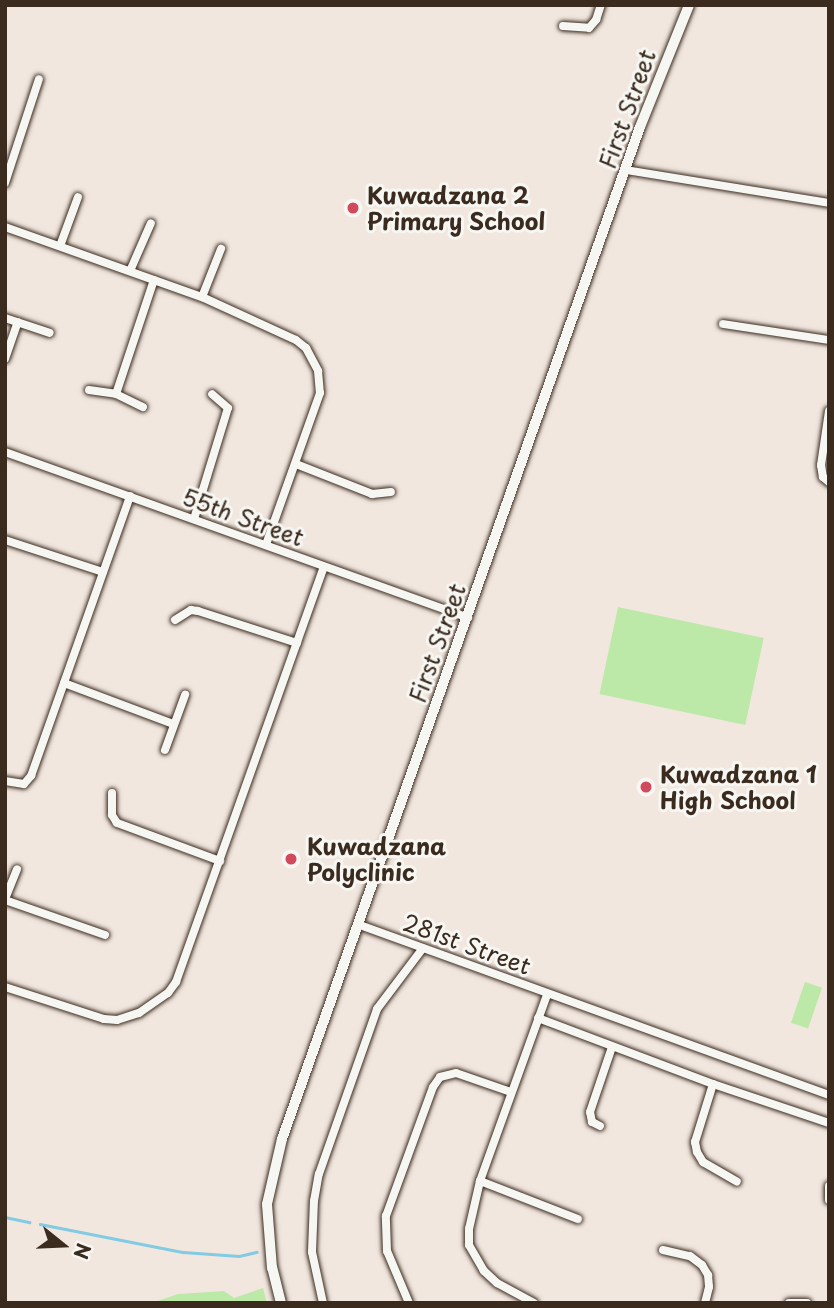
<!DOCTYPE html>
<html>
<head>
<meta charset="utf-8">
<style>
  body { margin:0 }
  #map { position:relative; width:834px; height:1308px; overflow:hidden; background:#f1e7df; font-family:"Playpen Sans",sans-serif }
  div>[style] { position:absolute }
  .green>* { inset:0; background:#bce9a7; transform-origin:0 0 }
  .stream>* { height:2.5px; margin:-1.25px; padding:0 1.25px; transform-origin:1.25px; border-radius:1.25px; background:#82cbe3 }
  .roads { filter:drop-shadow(0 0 2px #3b2a1e) drop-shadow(0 0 2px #3b2a1e) }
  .street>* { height:8px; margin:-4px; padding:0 4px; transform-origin:4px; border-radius:4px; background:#f6f6f2 }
  .secondary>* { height:10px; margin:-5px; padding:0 5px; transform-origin:5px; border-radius:5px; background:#f6f6f2 }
  .dots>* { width:19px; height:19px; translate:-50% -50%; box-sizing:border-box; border:4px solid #f6f6f2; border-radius:50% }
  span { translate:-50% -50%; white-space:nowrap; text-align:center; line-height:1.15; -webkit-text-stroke:6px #f6f6f2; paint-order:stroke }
  .street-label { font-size:23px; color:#3b2a1e }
  .poi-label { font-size:23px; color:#3b2a1e; font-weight:700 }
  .left { translate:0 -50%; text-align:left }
  .frame { position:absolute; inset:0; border:7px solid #3b2a1e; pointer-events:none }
  .north { position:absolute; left:28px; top:1210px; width:70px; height:70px; -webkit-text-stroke:5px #f6f6f2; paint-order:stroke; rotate:108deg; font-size:19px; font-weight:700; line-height:28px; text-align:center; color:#3b2a1e }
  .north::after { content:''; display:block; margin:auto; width:24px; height:32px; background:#3b2a1e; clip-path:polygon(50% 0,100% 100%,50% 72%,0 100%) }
</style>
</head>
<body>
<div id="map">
  <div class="green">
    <div style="left:618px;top:607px;width:149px;height:89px;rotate:12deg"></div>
    <div style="left:805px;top:982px;width:18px;height:43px;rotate:19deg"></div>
    <div style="clip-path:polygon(263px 1288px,267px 1303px,152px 1303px,178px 1294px,224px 1291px,234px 1298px)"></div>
  </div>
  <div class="stream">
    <div style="left:5px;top:1217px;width:25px;rotate:12deg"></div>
    <div style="left:40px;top:1224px;width:146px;rotate:11.1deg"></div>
    <div style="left:183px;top:1252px;width:56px;rotate:4.1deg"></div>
    <div style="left:239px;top:1256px;width:18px;rotate:-13deg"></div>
  </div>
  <div class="roads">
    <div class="street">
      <div style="left:563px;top:26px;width:26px;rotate:4deg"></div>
      <div style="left:589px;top:28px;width:11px;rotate:-49deg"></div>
      <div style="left:596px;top:20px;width:16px;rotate:-72deg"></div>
      <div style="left:626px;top:170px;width:206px;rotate:9.2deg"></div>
      <div style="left:5px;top:183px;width:109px;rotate:-71.9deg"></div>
      <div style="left:5px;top:227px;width:209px;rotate:19.6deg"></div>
      <div style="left:202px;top:297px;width:103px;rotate:24.6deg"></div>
      <div style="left:296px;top:340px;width:13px;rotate:39deg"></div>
      <div style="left:306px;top:348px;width:26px;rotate:62deg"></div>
      <div style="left:318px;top:371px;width:22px;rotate:85deg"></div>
      <div style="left:320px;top:393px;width:161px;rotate:109.6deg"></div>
      <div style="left:60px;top:246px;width:52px;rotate:-69.8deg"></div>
      <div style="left:130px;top:271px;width:52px;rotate:-66.4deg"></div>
      <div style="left:202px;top:297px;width:52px;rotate:-68.4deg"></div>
      <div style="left:5px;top:318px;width:47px;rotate:18.4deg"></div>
      <div style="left:723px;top:324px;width:107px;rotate:8.6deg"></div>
      <div style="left:5px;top:359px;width:39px;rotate:-71deg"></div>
      <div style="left:89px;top:390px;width:27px;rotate:8deg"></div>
      <div style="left:116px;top:394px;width:30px;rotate:26deg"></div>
      <div style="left:116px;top:394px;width:120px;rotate:-71.6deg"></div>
      <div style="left:829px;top:411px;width:55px;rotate:98.4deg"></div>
      <div style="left:821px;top:465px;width:12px;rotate:81deg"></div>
      <div style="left:823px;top:477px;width:8px;rotate:40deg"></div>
      <div style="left:5px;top:452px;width:492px;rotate:19.7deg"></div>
      <div style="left:296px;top:464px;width:82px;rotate:21.5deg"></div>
      <div style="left:372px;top:494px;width:19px;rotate:-6deg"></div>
      <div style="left:194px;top:519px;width:116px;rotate:-73deg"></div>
      <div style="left:228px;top:408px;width:21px;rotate:-139deg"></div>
      <div style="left:5px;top:540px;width:103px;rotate:18.1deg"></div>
      <div style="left:175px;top:620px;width:19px;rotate:-32deg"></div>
      <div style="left:191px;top:610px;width:7px;rotate:8deg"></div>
      <div style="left:198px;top:611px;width:104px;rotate:17.9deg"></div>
      <div style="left:64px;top:683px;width:116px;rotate:20.6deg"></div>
      <div style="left:165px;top:750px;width:59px;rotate:-70deg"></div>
      <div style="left:5px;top:781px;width:19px;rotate:9deg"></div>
      <div style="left:24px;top:784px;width:11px;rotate:-49deg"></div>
      <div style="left:31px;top:776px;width:297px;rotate:-70.5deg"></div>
      <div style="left:112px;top:793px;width:22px;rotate:90deg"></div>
      <div style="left:112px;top:815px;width:9px;rotate:58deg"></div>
      <div style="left:117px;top:823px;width:110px;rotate:20.3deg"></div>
      <div style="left:5px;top:899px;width:32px;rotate:-68deg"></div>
      <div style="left:5px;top:900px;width:106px;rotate:19.3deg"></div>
      <div style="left:357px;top:924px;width:502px;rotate:19.91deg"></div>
      <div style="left:5px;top:987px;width:104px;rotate:17.9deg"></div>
      <div style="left:104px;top:1019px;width:13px;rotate:4deg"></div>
      <div style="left:117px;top:1020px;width:23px;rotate:-18deg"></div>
      <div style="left:139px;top:1013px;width:35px;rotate:-35deg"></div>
      <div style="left:168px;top:993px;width:14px;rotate:-54deg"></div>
      <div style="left:176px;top:982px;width:441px;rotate:-70.4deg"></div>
      <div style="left:538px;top:1018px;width:187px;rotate:20.7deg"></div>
      <div style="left:713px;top:1084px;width:122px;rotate:18.6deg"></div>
      <div style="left:713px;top:1084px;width:61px;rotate:107.2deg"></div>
      <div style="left:695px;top:1142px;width:10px;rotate:79deg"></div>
      <div style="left:697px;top:1152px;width:12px;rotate:59deg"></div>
      <div style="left:703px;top:1162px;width:39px;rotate:30deg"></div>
      <div style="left:600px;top:1126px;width:9px;rotate:-153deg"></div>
      <div style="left:592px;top:1122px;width:10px;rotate:-101deg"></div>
      <div style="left:590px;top:1112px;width:69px;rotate:-71.3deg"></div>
      <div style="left:480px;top:1181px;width:105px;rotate:21.2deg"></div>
      <div style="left:829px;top:1186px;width:14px;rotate:90deg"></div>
      <div style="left:663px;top:1250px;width:28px;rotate:13deg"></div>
      <div style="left:690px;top:1256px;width:15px;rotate:37deg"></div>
      <div style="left:702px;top:1265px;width:12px;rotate:59deg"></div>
      <div style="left:708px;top:1275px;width:12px;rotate:85deg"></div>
      <div style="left:709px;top:1287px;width:16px;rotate:104deg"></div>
      <div style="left:323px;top:1303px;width:52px;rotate:-102.2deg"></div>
      <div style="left:312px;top:1252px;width:51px;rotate:-87.8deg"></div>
      <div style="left:314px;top:1201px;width:27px;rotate:-80deg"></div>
      <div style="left:319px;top:1174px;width:175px;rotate:-70.6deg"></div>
      <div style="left:377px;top:1009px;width:76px;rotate:-53deg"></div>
      <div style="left:409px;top:1303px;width:56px;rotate:-112.9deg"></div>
      <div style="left:387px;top:1251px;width:35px;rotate:-92deg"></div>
      <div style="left:386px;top:1216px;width:137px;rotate:-70deg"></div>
      <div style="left:433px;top:1087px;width:12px;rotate:-55deg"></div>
      <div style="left:440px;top:1077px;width:16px;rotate:-14deg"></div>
      <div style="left:456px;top:1073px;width:58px;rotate:19.1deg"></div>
      <div style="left:534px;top:1303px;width:42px;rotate:-151.6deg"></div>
      <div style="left:497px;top:1283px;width:18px;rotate:-137deg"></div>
      <div style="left:484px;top:1271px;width:30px;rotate:-120deg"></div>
      <div style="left:469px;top:1245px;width:16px;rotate:-90deg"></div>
      <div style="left:469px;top:1229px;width:49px;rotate:-77.1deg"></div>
      <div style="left:480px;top:1181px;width:198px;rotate:-70.2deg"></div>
      <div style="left:789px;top:1303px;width:18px"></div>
    </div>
    <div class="secondary">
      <div style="left:281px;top:1303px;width:36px;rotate:-104deg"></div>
      <div style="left:272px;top:1268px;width:64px;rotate:-94.5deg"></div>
      <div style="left:267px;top:1204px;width:67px;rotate:-77deg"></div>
      <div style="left:282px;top:1139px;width:1073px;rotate:-70.52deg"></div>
      <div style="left:640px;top:127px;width:131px;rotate:-68.1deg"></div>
    </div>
  </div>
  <div class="dots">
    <div style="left:353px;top:208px;background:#d1495b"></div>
    <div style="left:646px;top:787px;background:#d1495b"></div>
    <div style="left:291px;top:859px;background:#d1495b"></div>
  </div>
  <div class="street-label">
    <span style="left:627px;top:109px;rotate:-70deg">First Street</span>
    <span style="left:243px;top:517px;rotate:20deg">55th Street</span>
    <span style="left:437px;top:643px;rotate:-70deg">First Street</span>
    <span style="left:467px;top:944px;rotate:20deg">281st Street</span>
  </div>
  <div class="poi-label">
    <span class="left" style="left:367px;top:208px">Kuwadzana 2<br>Primary School</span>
    <span class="left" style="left:660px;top:787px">Kuwadzana 1<br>High School</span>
    <span class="left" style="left:307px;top:859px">Kuwadzana<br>Polyclinic</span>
  </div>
  <div class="frame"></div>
  <div class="north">N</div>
</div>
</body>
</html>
